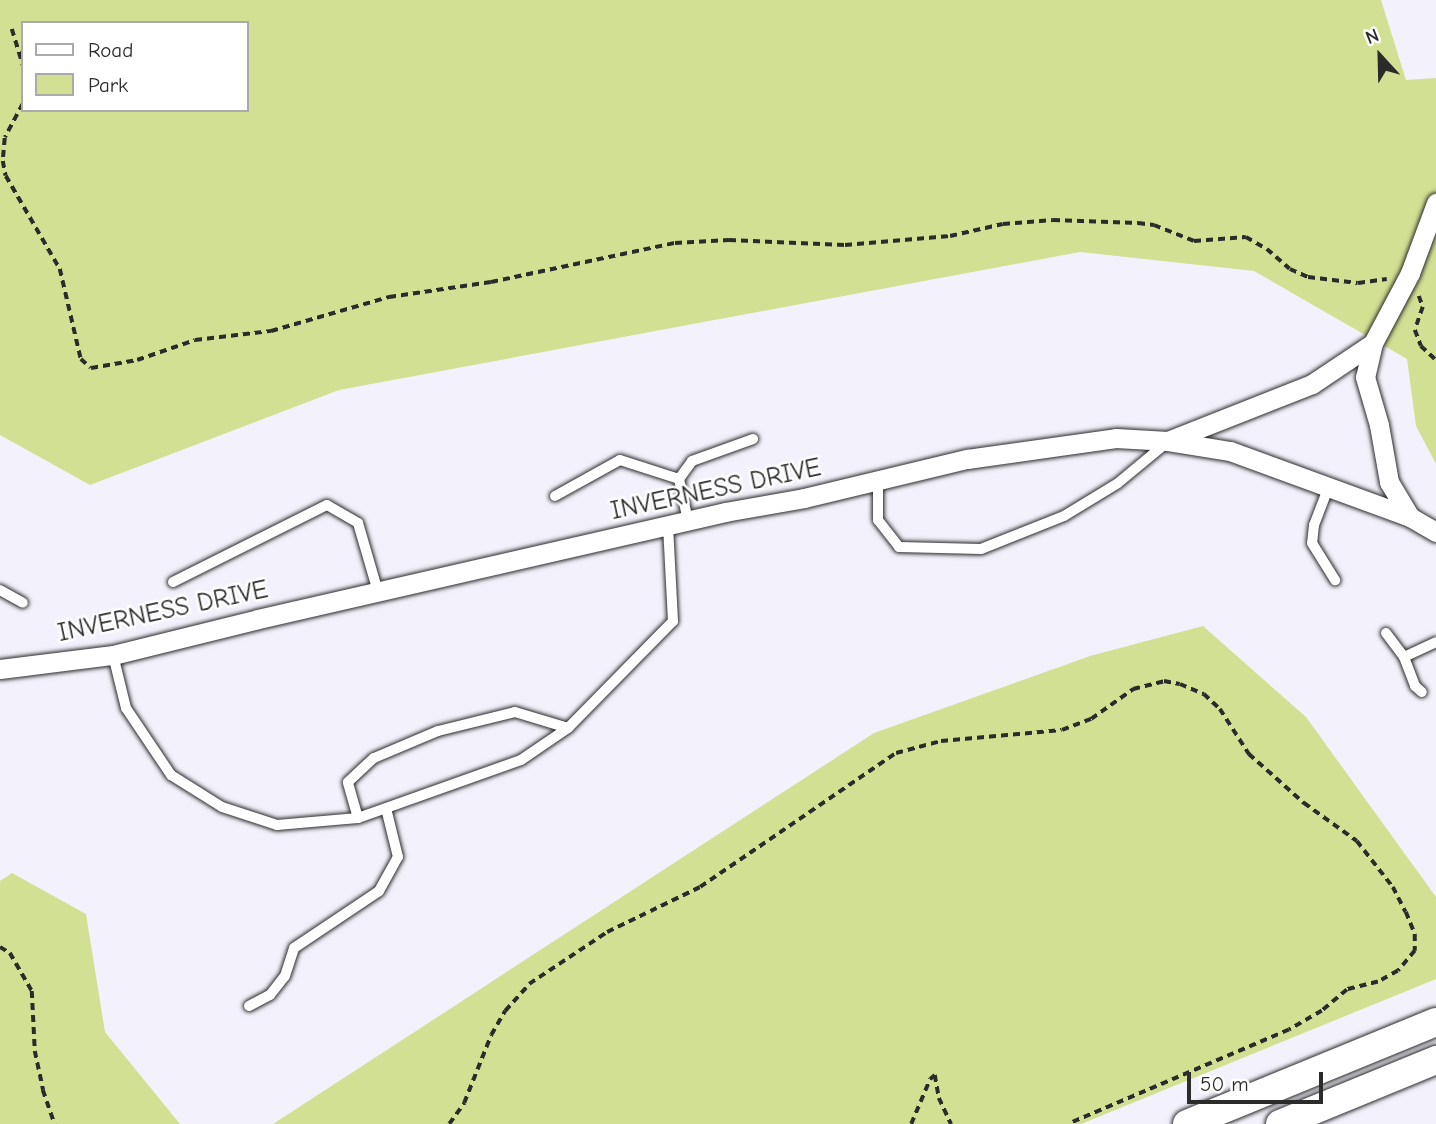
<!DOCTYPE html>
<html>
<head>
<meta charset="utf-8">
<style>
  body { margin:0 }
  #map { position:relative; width:1436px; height:1124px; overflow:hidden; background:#f3f2fc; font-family:"Comic Neue",sans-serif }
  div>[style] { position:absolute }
  .green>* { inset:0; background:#d1e093 }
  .path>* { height:3.5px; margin-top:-1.75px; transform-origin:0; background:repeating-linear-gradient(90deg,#2b2b2b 0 7px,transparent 0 12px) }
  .roads { filter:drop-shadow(0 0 2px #2b2b2b) drop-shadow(0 0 2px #2b2b2b) }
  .service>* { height:10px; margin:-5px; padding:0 5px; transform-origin:5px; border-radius:5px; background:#fff }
  .minor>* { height:19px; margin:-9.5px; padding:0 9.5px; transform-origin:9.5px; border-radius:9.5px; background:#fff }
  .secondary>* { height:28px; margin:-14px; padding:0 14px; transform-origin:14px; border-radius:14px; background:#fff }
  span { translate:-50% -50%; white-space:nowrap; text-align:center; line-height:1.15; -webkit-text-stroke:5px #fff; paint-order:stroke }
  .street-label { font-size:26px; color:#2b2b2b }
  .legend { position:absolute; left:21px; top:21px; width:228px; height:91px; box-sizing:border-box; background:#fff; border:2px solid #aaa; margin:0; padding:9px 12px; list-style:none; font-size:21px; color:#2b2b2b }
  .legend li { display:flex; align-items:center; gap:14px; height:35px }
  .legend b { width:35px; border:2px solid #aaa }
  .north { position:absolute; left:1345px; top:21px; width:70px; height:70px; -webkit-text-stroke:5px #fff; paint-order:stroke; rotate:338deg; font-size:19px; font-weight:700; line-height:28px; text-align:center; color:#2b2b2b }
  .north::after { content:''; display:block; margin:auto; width:24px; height:32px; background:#2b2b2b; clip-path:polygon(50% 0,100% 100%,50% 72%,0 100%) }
  .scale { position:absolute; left:1187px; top:1072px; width:136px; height:32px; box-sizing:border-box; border:4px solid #2b2b2b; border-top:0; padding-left:9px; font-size:21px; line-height:24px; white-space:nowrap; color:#2b2b2b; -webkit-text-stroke:5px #fff; paint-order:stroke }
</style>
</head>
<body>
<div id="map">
  <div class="green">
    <div style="clip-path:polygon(evenodd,0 0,1381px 0,1406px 80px,1436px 78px,1436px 464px,1416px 426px,1407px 359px,1254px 271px,1080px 252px,339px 390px,90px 485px,0 435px,0 0,23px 23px,247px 23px,247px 110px,23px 110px,23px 23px)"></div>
    <div style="clip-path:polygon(1203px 626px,1306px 717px,1436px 897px,1436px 979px,1081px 1124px,273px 1124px,874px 733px,1090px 656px)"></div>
    <div style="clip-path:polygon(12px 873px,86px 914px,105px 1032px,180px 1124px,0 1124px,0 881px)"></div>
  </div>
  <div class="path">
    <div style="left:12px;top:29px;width:39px;rotate:73deg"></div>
    <div style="left:23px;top:104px;width:38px;rotate:118deg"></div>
    <div style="left:5px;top:138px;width:23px;rotate:95deg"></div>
    <div style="left:3px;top:161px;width:15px;rotate:79deg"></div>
    <div style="left:6px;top:176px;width:108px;rotate:59.9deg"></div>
    <div style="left:60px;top:269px;width:92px;rotate:76.9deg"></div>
    <div style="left:81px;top:359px;width:13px;rotate:42deg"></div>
    <div style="left:91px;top:368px;width:47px;rotate:-9.9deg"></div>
    <div style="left:137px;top:360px;width:61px;rotate:-19deg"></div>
    <div style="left:195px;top:340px;width:77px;rotate:-6.8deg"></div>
    <div style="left:271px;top:331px;width:123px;rotate:-16.1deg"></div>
    <div style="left:389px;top:297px;width:103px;rotate:-8.4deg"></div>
    <div style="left:491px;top:282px;width:188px;rotate:-12deg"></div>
    <div style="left:675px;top:243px;width:54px;rotate:-3.2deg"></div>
    <div style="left:729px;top:240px;width:116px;rotate:2.5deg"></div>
    <div style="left:845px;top:245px;width:105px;rotate:-4.9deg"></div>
    <div style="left:950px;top:236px;width:54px;rotate:-12.8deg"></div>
    <div style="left:1003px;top:224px;width:50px;rotate:-4.6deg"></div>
    <div style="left:1053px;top:220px;width:85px;rotate:2deg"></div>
    <div style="left:1138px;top:223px;width:16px;rotate:7deg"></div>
    <div style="left:1154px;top:225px;width:43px;rotate:21.8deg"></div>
    <div style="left:1194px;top:241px;width:52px;rotate:-4.4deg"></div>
    <div style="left:1246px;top:237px;width:24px;rotate:30deg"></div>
    <div style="left:1267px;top:249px;width:30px;rotate:41deg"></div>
    <div style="left:1290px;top:269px;width:20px;rotate:24deg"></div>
    <div style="left:1308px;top:277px;width:50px;rotate:6.8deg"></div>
    <div style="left:1358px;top:283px;width:29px;rotate:-8deg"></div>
    <div style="left:1419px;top:296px;width:12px;rotate:70deg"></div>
    <div style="left:1423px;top:307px;width:24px;rotate:109deg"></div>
    <div style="left:1415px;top:330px;width:17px;rotate:69deg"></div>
    <div style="left:1421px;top:346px;width:21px;rotate:43deg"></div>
    <div style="left:0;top:947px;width:12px;rotate:31deg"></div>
    <div style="left:10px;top:953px;width:44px;rotate:59.9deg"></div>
    <div style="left:32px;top:991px;width:60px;rotate:87.1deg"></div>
    <div style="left:35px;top:1051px;width:40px;rotate:78deg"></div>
    <div style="left:43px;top:1090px;width:36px;rotate:71deg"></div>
    <div style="left:449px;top:1124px;width:26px;rotate:-54deg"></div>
    <div style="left:464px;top:1103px;width:73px;rotate:-68.3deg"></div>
    <div style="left:491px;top:1035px;width:28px;rotate:-60deg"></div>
    <div style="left:505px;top:1011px;width:36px;rotate:-48deg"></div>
    <div style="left:529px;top:984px;width:94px;rotate:-33.7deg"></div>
    <div style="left:607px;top:932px;width:103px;rotate:-25.8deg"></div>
    <div style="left:700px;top:887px;width:237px;rotate:-34.4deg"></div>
    <div style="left:896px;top:753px;width:47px;rotate:-14.9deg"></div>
    <div style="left:941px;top:741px;width:121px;rotate:-5.2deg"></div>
    <div style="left:1062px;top:730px;width:31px;rotate:-21deg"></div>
    <div style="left:1091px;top:719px;width:52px;rotate:-35.5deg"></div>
    <div style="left:1133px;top:689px;width:32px;rotate:-14deg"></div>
    <div style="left:1164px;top:681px;width:16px;rotate:11deg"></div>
    <div style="left:1180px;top:684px;width:26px;rotate:23deg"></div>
    <div style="left:1204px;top:694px;width:22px;rotate:43deg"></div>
    <div style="left:1220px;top:709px;width:54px;rotate:57.2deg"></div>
    <div style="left:1249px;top:754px;width:74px;rotate:41.7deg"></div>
    <div style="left:1304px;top:803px;width:65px;rotate:35.6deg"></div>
    <div style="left:1357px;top:841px;width:58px;rotate:52deg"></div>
    <div style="left:1393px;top:887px;width:28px;rotate:63deg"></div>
    <div style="left:1406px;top:912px;width:24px;rotate:68deg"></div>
    <div style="left:1415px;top:934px;width:17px;rotate:90deg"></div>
    <div style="left:1415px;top:951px;width:26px;rotate:130deg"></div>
    <div style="left:1398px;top:971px;width:23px;rotate:151deg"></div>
    <div style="left:1378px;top:982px;width:32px;rotate:166deg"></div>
    <div style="left:1347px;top:990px;width:33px;rotate:140deg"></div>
    <div style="left:1322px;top:1011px;width:38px;rotate:150deg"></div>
    <div style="left:1289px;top:1030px;width:239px;rotate:156.9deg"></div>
    <div style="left:911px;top:1124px;width:49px;rotate:-67.1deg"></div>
    <div style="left:930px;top:1079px;width:6px;rotate:-39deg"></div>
    <div style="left:935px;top:1075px;width:23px;rotate:80deg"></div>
    <div style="left:939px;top:1098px;width:29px;rotate:65deg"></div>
  </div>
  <div class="roads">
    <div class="service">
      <div style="left:679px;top:479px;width:22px;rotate:-54deg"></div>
      <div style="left:692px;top:461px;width:65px;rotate:-19.8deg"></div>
      <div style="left:878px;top:480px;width:40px;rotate:90deg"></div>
      <div style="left:878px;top:520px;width:34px;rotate:52deg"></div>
      <div style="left:899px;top:547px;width:82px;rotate:1.4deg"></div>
      <div style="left:981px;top:549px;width:89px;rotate:-21.7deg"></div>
      <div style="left:1064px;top:516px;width:63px;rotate:-31.4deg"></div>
      <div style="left:1118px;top:483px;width:61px;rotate:-39.7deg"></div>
      <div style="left:1329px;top:486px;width:42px;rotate:111deg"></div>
      <div style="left:1314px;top:525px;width:18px;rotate:96deg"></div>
      <div style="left:1312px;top:543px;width:44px;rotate:58.1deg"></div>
      <div style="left:555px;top:496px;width:74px;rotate:-29deg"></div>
      <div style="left:620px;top:460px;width:62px;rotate:17.9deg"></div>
      <div style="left:679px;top:479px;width:43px;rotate:77.9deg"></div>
      <div style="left:173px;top:582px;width:172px;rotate:-26.6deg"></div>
      <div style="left:327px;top:505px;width:36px;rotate:30deg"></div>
      <div style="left:358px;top:523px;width:72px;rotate:73.8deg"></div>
      <div style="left:0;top:590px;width:26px;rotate:29deg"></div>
      <div style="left:1386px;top:633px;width:30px;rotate:53deg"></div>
      <div style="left:1404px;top:657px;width:31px;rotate:69deg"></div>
      <div style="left:1415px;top:686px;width:9px;rotate:41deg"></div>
      <div style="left:113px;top:655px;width:55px;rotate:76.2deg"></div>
      <div style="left:126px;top:708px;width:81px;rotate:56.1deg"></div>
      <div style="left:171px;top:775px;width:60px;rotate:32.1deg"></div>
      <div style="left:222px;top:807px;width:58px;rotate:18.1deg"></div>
      <div style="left:277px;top:825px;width:81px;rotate:-4.9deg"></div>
      <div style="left:358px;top:818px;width:173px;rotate:-19.6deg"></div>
      <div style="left:521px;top:760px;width:57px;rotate:-34.2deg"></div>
      <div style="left:568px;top:728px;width:150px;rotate:-45.5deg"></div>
      <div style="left:673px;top:621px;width:95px;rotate:-93deg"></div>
      <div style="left:1404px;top:657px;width:35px;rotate:-25deg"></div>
      <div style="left:358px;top:818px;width:37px;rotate:-106deg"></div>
      <div style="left:348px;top:782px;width:35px;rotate:-43deg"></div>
      <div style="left:374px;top:758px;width:69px;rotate:-22.9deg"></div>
      <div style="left:438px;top:731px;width:79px;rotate:-13.9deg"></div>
      <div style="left:515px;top:712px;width:55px;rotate:16.8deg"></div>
      <div style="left:249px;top:1006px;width:24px;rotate:-28deg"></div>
      <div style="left:270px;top:995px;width:24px;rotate:-52deg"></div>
      <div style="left:285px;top:976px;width:29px;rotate:-72deg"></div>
      <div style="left:294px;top:948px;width:102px;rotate:-33.8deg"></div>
      <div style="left:379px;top:891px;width:39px;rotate:-61deg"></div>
      <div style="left:398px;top:857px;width:50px;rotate:-103.8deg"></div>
    </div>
    <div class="minor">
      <div style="left:1373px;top:343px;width:35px;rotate:103deg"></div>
      <div style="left:1365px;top:377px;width:50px;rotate:73.7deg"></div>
      <div style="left:1379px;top:425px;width:58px;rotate:80deg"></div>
      <div style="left:1389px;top:482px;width:41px;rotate:59deg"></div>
      <div style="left:1170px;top:440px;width:153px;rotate:-21.5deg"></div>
      <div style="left:1312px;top:384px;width:73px;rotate:-33.9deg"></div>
      <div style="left:1373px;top:343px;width:79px;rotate:-62.1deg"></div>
      <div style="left:1410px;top:273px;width:75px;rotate:-69.6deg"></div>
      <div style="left:0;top:669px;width:114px;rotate:-7.1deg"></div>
      <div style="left:113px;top:655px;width:149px;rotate:-13.9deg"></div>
      <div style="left:258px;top:619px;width:479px;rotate:-12.9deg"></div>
      <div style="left:725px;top:512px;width:80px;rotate:-10deg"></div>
      <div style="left:804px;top:498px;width:168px;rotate:-13.5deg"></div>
      <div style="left:967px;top:459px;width:150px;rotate:-8deg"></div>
      <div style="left:1116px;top:438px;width:52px;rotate:3.3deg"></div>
      <div style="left:1168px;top:441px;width:63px;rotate:9.2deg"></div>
      <div style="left:1230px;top:451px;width:192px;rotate:20.1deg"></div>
      <div style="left:1410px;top:517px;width:30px;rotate:30deg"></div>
    </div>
    <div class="secondary">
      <div style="left:1187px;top:1124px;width:269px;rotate:-22.3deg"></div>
      <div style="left:1280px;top:1124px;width:169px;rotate:-22.3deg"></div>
    </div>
  </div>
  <div class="street-label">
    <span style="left:716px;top:490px;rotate:-12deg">INVERNESS DRIVE</span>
    <span style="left:163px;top:612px;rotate:-12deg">INVERNESS DRIVE</span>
  </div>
  <ul class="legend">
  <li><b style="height:9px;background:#fff"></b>Road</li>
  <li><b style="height:19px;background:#d1e093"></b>Park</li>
  </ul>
  <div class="north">N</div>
  <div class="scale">50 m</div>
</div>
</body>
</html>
